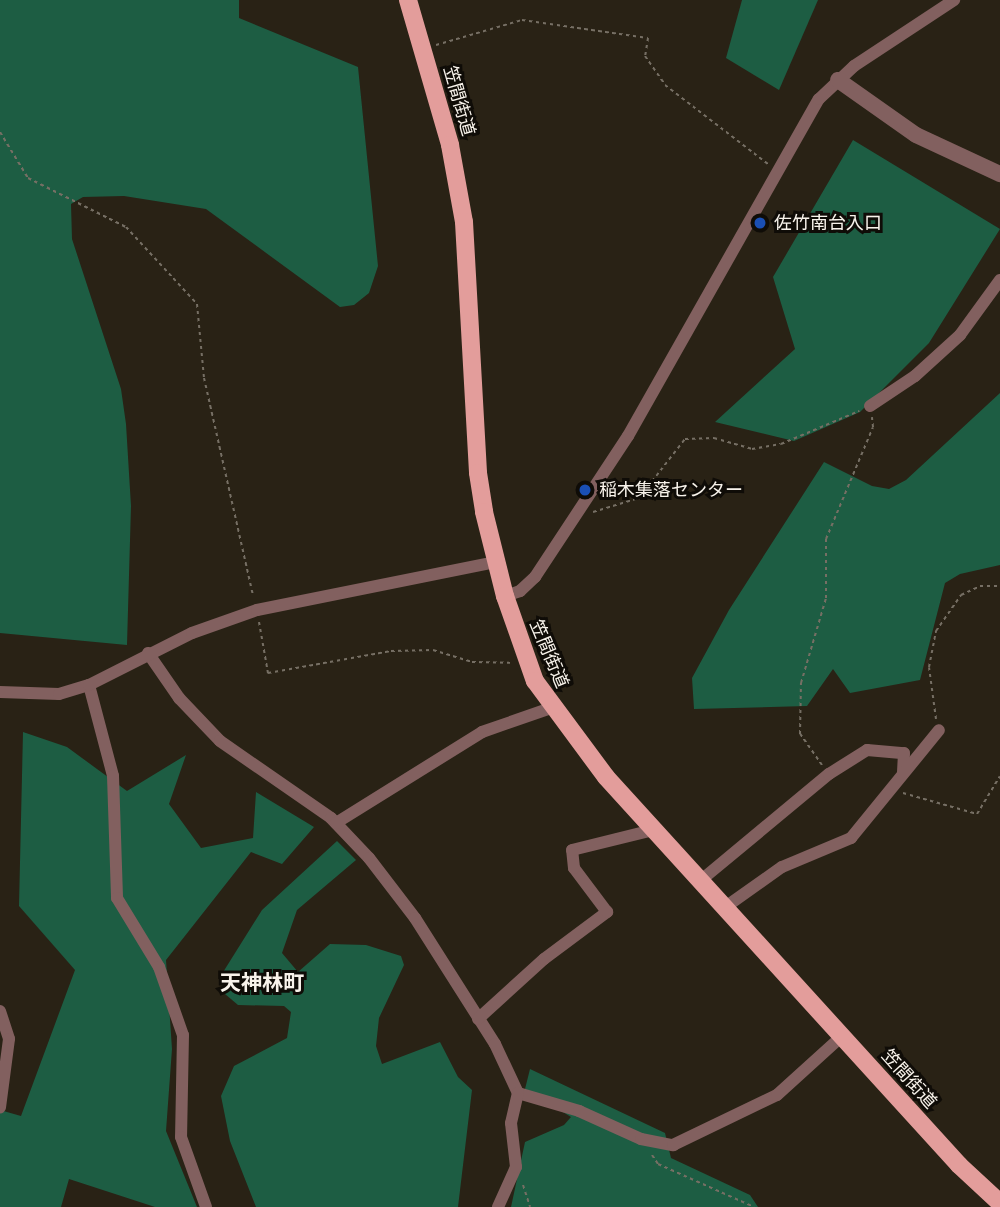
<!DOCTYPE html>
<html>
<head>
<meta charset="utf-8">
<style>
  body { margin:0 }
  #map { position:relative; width:1000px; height:1207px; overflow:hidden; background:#292215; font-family:"Public Sans","Noto Sans JP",sans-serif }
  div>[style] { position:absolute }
  .forest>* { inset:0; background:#1d5d43 }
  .path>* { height:2px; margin-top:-1px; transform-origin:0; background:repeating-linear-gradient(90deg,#766f64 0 3.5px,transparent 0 7px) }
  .minor>* { height:12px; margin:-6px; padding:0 6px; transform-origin:6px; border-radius:6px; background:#82605f }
  .tertiary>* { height:16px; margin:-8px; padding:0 8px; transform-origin:8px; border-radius:8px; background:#82605f }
  .primary>* { height:18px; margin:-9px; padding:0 9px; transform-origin:9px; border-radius:9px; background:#e39d9b }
  .dots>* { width:19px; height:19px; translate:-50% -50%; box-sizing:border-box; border:4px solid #0f0c07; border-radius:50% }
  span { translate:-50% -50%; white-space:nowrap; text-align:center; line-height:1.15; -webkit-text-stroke:6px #0f0c07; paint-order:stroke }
  .street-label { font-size:18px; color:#f8f3eb }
  .poi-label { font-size:18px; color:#f8f3eb }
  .left { translate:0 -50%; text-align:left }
  .quarter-label { font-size:21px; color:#f8f3eb; font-weight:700 }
</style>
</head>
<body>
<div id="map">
  <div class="forest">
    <div style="clip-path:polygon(0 0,239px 0,239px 18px,358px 67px,378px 266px,369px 293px,354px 305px,340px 307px,206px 209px,124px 196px,83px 197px,71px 204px,72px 239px,121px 389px,126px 424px,131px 506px,127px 645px,0 633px)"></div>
    <div style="clip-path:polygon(742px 0,818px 0,779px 90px,726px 58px)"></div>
    <div style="clip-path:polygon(853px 140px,1000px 229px,929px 343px,860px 412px,794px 441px,715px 422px,795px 349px,773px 277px)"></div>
    <div style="clip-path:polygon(1000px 393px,1000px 565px,960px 574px,945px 583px,920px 680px,850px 693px,833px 669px,807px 706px,694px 709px,692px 678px,729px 610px,824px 462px,872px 486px,889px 489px,906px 480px)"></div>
    <div style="clip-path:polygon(23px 732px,67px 747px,127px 791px,186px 755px,169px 804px,201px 848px,253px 838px,256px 792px,314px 827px,282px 864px,251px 852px,166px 960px,172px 1049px,166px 1131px,197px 1207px,155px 1207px,69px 1179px,61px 1207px,0 1207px,0 1110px,21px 1116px,75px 970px,19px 906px)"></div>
    <div style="clip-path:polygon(337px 841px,356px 860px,297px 910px,282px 953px,298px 972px,330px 944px,366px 945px,401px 956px,404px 965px,379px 1018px,376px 1046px,382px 1064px,440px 1042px,458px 1077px,472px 1090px,458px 1207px,256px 1207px,230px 1141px,221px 1096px,234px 1066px,287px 1038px,291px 1012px,284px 1006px,238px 1005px,225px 994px,220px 977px,262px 910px)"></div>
    <div style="clip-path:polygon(530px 1069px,665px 1133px,671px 1158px,750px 1195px,758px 1207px,511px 1207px,525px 1142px,564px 1125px,571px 1117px,525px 1089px)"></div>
  </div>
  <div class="path">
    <div style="left:436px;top:45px;width:90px;rotate:-16.2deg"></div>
    <div style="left:522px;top:20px;width:127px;rotate:8.1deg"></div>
    <div style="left:648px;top:38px;width:18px;rotate:99deg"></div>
    <div style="left:645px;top:56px;width:35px;rotate:55deg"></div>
    <div style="left:665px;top:85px;width:130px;rotate:37.5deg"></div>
    <div style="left:0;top:132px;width:54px;rotate:58.7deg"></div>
    <div style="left:28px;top:178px;width:110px;rotate:26.6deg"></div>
    <div style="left:126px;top:227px;width:105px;rotate:47.3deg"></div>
    <div style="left:197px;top:304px;width:74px;rotate:84.6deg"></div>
    <div style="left:204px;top:378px;width:223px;rotate:77.3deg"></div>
    <div style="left:593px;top:512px;width:48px;rotate:-16.9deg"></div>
    <div style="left:639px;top:498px;width:75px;rotate:-52.1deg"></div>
    <div style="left:685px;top:439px;width:29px;rotate:-2deg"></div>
    <div style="left:714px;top:438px;width:40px;rotate:16deg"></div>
    <div style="left:752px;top:449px;width:29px;rotate:-10deg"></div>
    <div style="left:781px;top:444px;width:85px;rotate:-22.9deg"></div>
    <div style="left:259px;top:622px;width:52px;rotate:80deg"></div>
    <div style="left:268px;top:673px;width:125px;rotate:-10.1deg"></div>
    <div style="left:391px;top:651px;width:42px;rotate:-1.4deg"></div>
    <div style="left:433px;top:650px;width:41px;rotate:17.1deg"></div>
    <div style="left:472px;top:662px;width:39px;rotate:1deg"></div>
    <div style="left:936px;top:719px;width:52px;rotate:-97.7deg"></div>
    <div style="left:929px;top:667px;width:37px;rotate:-79deg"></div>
    <div style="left:936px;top:631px;width:44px;rotate:-55.2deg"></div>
    <div style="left:961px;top:595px;width:21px;rotate:-25deg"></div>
    <div style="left:980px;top:586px;width:20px"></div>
    <div style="left:822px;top:765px;width:38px;rotate:-125deg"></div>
    <div style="left:800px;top:734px;width:51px;rotate:-88.9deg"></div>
    <div style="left:801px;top:683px;width:89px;rotate:-73.6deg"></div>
    <div style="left:826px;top:598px;width:59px;rotate:-90deg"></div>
    <div style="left:826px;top:539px;width:121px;rotate:-67.2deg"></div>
    <div style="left:873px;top:427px;width:10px;rotate:-96deg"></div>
    <div style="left:903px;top:793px;width:77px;rotate:15.8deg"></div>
    <div style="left:977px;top:814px;width:44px;rotate:-58.8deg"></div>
    <div style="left:652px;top:1155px;width:11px;rotate:56deg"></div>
    <div style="left:658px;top:1164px;width:105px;rotate:24.1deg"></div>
    <div style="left:523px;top:1185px;width:23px;rotate:72deg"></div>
  </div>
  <div class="minor">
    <div style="left:870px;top:406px;width:54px;rotate:-33.7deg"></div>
    <div style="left:915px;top:376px;width:61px;rotate:-42.3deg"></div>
    <div style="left:960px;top:335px;width:68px;rotate:-54deg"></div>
    <div style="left:505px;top:596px;width:16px;rotate:-18deg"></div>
    <div style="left:520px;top:591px;width:21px;rotate:-43deg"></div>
    <div style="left:535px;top:577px;width:169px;rotate:-56.6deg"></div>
    <div style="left:628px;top:436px;width:387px;rotate:-60.5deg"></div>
    <div style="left:819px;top:99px;width:48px;rotate:-43.3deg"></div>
    <div style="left:854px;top:66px;width:120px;rotate:-33.4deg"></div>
    <div style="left:148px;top:653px;width:55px;rotate:55.4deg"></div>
    <div style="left:179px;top:698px;width:59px;rotate:46.4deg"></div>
    <div style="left:220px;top:741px;width:135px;rotate:34.7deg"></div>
    <div style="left:331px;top:818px;width:55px;rotate:46.5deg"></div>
    <div style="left:369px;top:858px;width:76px;rotate:52.5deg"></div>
    <div style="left:415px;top:918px;width:149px;rotate:57.6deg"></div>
    <div style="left:495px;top:1044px;width:54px;rotate:64.9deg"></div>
    <div style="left:518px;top:1093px;width:64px;rotate:16.4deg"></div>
    <div style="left:579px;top:1111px;width:68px;rotate:24.3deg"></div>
    <div style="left:641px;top:1139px;width:33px;rotate:11deg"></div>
    <div style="left:673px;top:1145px;width:115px;rotate:-25.7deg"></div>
    <div style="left:777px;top:1095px;width:88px;rotate:-42.2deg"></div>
    <div style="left:89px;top:685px;width:94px;rotate:75.2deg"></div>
    <div style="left:113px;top:776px;width:122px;rotate:88.1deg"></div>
    <div style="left:117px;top:898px;width:81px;rotate:58.7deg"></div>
    <div style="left:159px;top:967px;width:72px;rotate:70.6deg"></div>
    <div style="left:183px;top:1035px;width:102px;rotate:91.1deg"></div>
    <div style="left:181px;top:1137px;width:74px;rotate:70.3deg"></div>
    <div style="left:0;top:692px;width:59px;rotate:1.9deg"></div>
    <div style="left:59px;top:694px;width:31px;rotate:-17deg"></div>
    <div style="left:89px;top:685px;width:115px;rotate:-26.8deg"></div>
    <div style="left:192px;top:633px;width:69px;rotate:-19.5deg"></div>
    <div style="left:257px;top:610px;width:244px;rotate:-11.4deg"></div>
    <div style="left:336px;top:823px;width:172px;rotate:-31.9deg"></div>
    <div style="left:482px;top:732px;width:73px;rotate:-19.2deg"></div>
    <div style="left:700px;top:881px;width:168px;rotate:-39.7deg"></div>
    <div style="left:829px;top:774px;width:45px;rotate:-32.3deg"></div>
    <div style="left:867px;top:750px;width:37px;rotate:5deg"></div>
    <div style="left:904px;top:753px;width:20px;rotate:93deg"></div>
    <div style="left:724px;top:908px;width:71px;rotate:-35.3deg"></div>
    <div style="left:782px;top:867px;width:75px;rotate:-22.8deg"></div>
    <div style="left:851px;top:838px;width:139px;rotate:-50.8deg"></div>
    <div style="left:0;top:1011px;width:29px;rotate:72deg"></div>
    <div style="left:9px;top:1039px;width:69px;rotate:97.5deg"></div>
    <div style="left:478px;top:1019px;width:89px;rotate:-42.3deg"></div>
    <div style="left:544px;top:959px;width:79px;rotate:-36.7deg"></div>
    <div style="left:607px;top:912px;width:55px;rotate:-126.9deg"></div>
    <div style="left:574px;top:868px;width:18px;rotate:-96deg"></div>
    <div style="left:572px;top:850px;width:83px;rotate:-13.9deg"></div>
    <div style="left:498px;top:1207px;width:44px;rotate:-65.8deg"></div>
    <div style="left:516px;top:1167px;width:44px;rotate:-96.5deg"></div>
    <div style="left:511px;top:1123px;width:31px;rotate:-77deg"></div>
  </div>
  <div class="tertiary">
    <div style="left:838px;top:80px;width:95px;rotate:35.2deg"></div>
    <div style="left:916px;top:135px;width:93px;rotate:24.9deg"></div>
  </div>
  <div class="primary">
    <div style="left:408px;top:0;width:151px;rotate:73.8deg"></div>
    <div style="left:450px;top:145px;width:78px;rotate:79.7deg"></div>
    <div style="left:464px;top:222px;width:251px;rotate:86.8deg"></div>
    <div style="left:478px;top:473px;width:39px;rotate:81deg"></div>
    <div style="left:484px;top:512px;width:87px;rotate:76deg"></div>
    <div style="left:505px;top:596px;width:90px;rotate:70.6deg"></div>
    <div style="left:535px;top:681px;width:119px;rotate:53.5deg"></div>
    <div style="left:606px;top:777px;width:525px;rotate:47.7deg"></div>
    <div style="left:959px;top:1165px;width:56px;rotate:42.8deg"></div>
  </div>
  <div class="dots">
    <div style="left:760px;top:223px;background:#1a4fb4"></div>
    <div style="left:585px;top:490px;background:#1a4fb4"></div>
  </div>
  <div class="street-label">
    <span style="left:459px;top:101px;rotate:74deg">笠間街道</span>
    <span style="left:549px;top:654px;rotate:67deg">笠間街道</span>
    <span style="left:909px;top:1079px;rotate:48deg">笠間街道</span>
  </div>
  <div class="poi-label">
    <span class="left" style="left:774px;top:223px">佐竹南台入口</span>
    <span class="left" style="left:599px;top:490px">稲木集落センター</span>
  </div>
  <div class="quarter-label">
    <span style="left:262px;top:983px">天神林町</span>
  </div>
</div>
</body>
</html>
